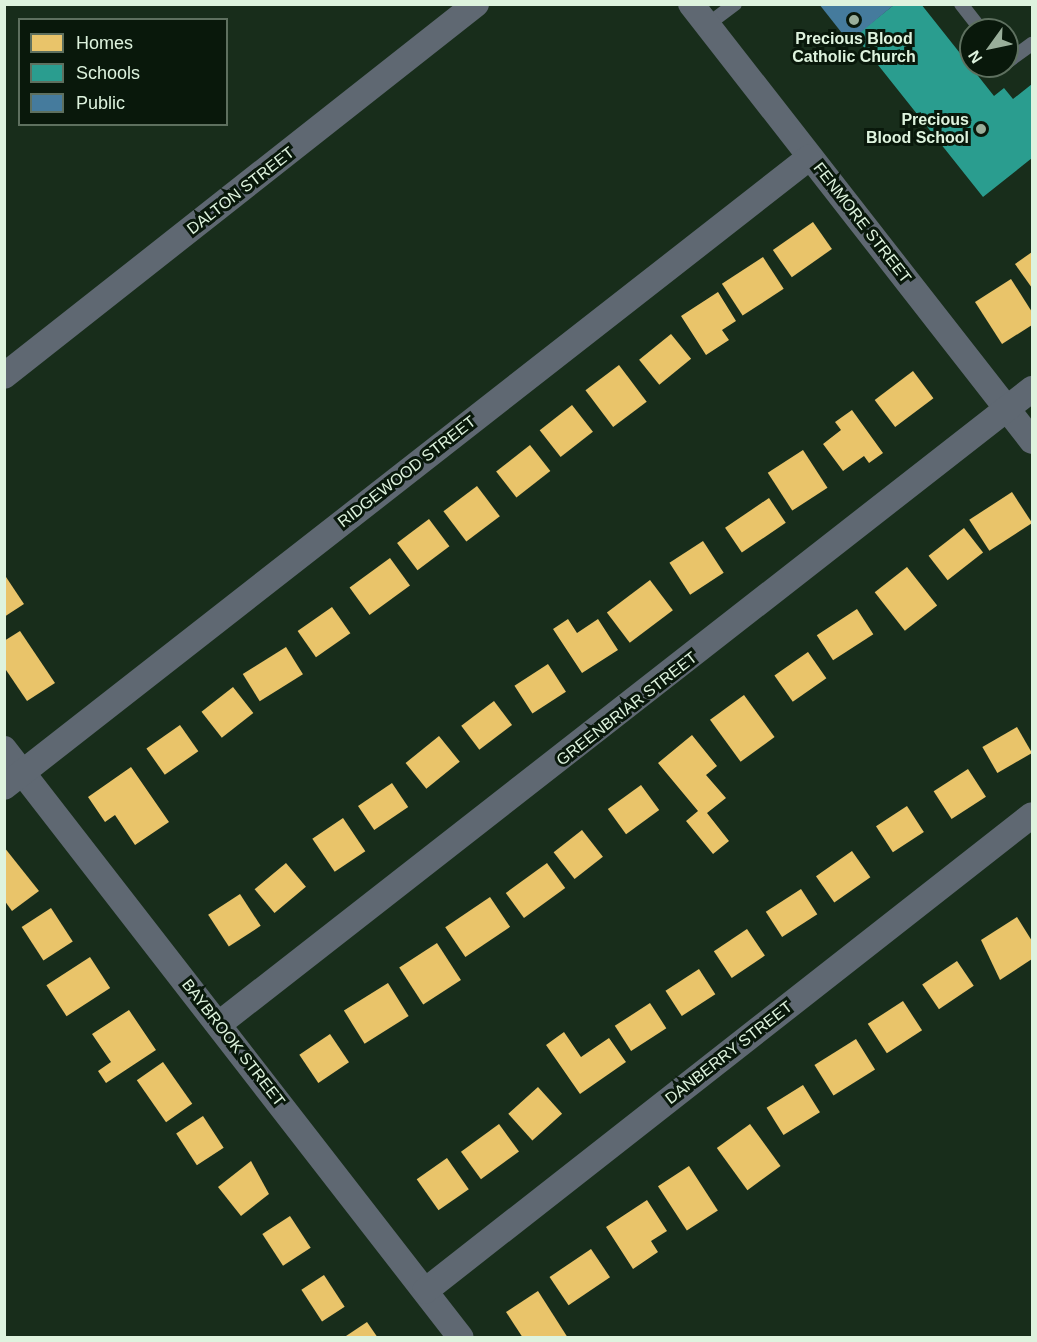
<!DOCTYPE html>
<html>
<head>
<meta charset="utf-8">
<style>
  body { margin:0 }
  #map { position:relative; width:1037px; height:1342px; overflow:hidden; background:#182d1b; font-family:Arial,sans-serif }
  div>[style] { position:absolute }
  .homes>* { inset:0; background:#e9c46a; transform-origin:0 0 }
  .schools>* { inset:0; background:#2a9d8f }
  .public>* { inset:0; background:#457b9d }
  .service>* { height:14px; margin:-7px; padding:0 7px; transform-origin:7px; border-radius:7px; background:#5f6872 }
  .minor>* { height:26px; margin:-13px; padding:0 13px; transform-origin:13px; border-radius:13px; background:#5f6872 }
  .dots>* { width:16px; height:16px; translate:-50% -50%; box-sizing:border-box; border:3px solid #09180b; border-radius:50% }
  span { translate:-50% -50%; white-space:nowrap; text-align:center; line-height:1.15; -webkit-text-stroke:6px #09180b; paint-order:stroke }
  .poi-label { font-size:16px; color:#def3de; font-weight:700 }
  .right { translate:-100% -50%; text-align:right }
  .street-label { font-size:16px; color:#def3de }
  .frame { position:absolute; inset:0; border:6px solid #def3de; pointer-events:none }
  .legend { position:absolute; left:18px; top:18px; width:210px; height:108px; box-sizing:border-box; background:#09180b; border:2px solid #5e705f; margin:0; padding:8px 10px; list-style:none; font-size:18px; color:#def3de }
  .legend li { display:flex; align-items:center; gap:12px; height:30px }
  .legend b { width:30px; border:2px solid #5e705f }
  .north { position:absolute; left:959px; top:18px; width:60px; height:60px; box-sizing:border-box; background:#09180b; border:2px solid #5e705f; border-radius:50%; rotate:237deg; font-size:16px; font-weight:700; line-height:24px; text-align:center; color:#def3de }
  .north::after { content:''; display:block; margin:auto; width:21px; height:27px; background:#99ae9a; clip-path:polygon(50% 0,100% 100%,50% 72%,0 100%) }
</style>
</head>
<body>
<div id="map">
  <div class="homes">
    <div style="left:813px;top:222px;width:33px;height:49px;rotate:55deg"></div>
    <div style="clip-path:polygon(1032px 252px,1032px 288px,1015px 264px)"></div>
    <div style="left:763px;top:257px;width:38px;height:49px;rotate:57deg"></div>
    <div style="clip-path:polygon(1011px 279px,1032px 312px,1032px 325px,1002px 344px,975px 302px)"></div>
    <div style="clip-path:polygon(718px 292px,736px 321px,722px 330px,729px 340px,706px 355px,681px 316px)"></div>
    <div style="left:671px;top:334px;width:32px;height:41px;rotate:51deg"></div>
    <div style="left:619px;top:365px;width:46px;height:42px;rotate:53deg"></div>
    <div style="left:913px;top:371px;width:34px;height:48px;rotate:53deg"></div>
    <div style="left:572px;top:405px;width:34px;height:41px;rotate:52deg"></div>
    <div style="clip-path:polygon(852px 410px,883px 453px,869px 463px,864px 456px,843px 471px,823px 444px,841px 430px,835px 422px)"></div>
    <div style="left:530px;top:445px;width:33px;height:43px;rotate:52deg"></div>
    <div style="left:803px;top:450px;width:45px;height:42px;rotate:57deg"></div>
    <div style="left:477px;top:486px;width:38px;height:42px;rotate:53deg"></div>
    <div style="left:1012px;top:492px;width:37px;height:51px;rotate:57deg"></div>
    <div style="left:769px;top:498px;width:30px;height:53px;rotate:56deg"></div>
    <div style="left:429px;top:519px;width:34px;height:40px;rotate:53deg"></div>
    <div style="left:964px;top:528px;width:31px;height:45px;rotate:52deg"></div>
    <div style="left:703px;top:541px;width:38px;height:40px;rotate:57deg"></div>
    <div style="left:390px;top:558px;width:34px;height:50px;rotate:54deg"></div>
    <div style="left:907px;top:567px;width:49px;height:41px;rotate:52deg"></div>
    <div style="clip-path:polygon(4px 574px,24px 604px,4px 617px)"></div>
    <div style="left:650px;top:580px;width:38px;height:54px;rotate:53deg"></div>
    <div style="left:332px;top:607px;width:32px;height:42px;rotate:55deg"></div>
    <div style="left:857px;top:609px;width:30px;height:48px;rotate:57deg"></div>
    <div style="clip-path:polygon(568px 619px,577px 633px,598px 619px,618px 650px,582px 673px,553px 629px)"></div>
    <div style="clip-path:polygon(20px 631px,55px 683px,27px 701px,4px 667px,4px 641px)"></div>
    <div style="left:286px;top:647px;width:32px;height:51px;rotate:58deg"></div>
    <div style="left:808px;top:652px;width:32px;height:41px;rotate:55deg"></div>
    <div style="left:548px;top:664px;width:33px;height:40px;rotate:57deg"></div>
    <div style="left:233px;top:687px;width:33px;height:40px;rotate:52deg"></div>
    <div style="left:744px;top:695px;width:52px;height:42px;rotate:54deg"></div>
    <div style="left:494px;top:701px;width:30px;height:41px;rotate:53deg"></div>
    <div style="left:180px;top:725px;width:32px;height:41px;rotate:55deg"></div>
    <div style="left:1017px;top:727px;width:30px;height:40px;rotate:60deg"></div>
    <div style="clip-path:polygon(692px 735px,717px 766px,706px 775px,726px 798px,707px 813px,729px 841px,713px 854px,686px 821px,698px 811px,658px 763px)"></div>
    <div style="left:439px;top:736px;width:33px;height:43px;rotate:51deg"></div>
    <div style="clip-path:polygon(131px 767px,169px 822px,135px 845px,115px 815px,105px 822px,88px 797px)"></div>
    <div style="left:968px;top:769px;width:33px;height:41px;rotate:57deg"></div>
    <div style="left:392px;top:783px;width:29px;height:41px;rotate:56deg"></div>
    <div style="left:641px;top:785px;width:31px;height:41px;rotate:54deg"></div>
    <div style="left:907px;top:806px;width:31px;height:37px;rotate:57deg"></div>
    <div style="left:343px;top:818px;width:40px;height:37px;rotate:56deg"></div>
    <div style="left:582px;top:830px;width:34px;height:36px;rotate:52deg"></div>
    <div style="clip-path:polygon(4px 847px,39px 891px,12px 911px,4px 900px)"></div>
    <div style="left:852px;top:851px;width:32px;height:44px;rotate:55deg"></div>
    <div style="left:286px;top:863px;width:31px;height:41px;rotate:50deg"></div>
    <div style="left:547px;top:863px;width:31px;height:51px;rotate:54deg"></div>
    <div style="left:801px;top:889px;width:30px;height:42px;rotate:57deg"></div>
    <div style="left:240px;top:894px;width:38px;height:38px;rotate:57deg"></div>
    <div style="left:490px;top:897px;width:36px;height:54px;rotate:56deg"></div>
    <div style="left:51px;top:908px;width:40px;height:35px;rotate:57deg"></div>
    <div style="clip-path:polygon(1017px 917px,1032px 941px,1032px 959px,1000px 980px,981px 940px)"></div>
    <div style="left:747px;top:929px;width:32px;height:40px;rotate:56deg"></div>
    <div style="left:437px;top:943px;width:44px;height:45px;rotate:57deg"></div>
    <div style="left:90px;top:957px;width:37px;height:52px;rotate:57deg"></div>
    <div style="left:957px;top:961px;width:30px;height:42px;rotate:56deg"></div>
    <div style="left:699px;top:969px;width:30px;height:40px;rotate:57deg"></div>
    <div style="left:388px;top:983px;width:39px;height:52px;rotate:58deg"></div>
    <div style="left:903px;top:1001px;width:35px;height:42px;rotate:57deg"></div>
    <div style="left:650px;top:1003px;width:30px;height:42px;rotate:57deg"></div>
    <div style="clip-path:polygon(129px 1010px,156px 1050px,106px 1083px,98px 1071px,111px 1062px,92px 1034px)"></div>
    <div style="clip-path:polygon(564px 1032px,581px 1057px,609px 1038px,626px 1062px,580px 1094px,546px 1045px)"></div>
    <div style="left:330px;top:1034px;width:34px;height:37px;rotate:56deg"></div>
    <div style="left:856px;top:1039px;width:36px;height:49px;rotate:58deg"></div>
    <div style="left:163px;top:1062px;width:51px;height:32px;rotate:55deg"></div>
    <div style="left:803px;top:1085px;width:32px;height:43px;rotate:58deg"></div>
    <div style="left:538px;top:1087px;width:36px;height:40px;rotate:48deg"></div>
    <div style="left:203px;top:1116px;width:38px;height:32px;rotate:57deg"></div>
    <div style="left:499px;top:1124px;width:34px;height:47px;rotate:54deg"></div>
    <div style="left:750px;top:1124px;width:52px;height:41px;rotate:54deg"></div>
    <div style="left:447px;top:1158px;width:38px;height:37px;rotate:55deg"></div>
    <div style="clip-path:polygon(251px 1161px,269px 1194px,241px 1216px,218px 1187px)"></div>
    <div style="left:689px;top:1166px;width:53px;height:37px;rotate:57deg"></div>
    <div style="clip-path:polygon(647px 1200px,667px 1231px,651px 1241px,658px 1252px,633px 1269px,606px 1227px)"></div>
    <div style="left:290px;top:1216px;width:38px;height:33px;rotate:57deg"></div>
    <div style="left:591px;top:1249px;width:34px;height:50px;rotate:56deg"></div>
    <div style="left:324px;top:1275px;width:38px;height:27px;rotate:57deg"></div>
    <div style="clip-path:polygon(538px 1291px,568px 1338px,523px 1338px,506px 1312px)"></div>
    <div style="clip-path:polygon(367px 1322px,378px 1338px,343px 1338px)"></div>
  </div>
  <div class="schools">
    <div style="clip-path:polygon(895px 4px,921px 4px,994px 96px,1004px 88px,1013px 99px,1032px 84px,1032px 158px,983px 197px,855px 36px)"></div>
  </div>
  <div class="public">
    <div style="clip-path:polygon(819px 4px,895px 4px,849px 42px)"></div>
  </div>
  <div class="service">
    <div style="left:961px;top:4px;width:33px;rotate:52deg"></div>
    <div style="left:707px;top:25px;width:35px;rotate:-37deg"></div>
    <div style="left:1007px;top:62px;width:31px;rotate:-36deg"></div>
  </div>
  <div class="minor">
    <div style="left:691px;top:4px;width:554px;rotate:52.03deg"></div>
    <div style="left:4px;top:376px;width:601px;rotate:-38.24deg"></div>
    <div style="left:4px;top:749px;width:745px;rotate:52.19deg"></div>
    <div style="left:4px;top:787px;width:1023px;rotate:-38.01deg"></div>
    <div style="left:219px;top:1024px;width:1032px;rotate:-37.99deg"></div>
    <div style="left:425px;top:1291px;width:771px;rotate:-38.1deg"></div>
  </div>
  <div class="dots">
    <div style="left:854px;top:20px;background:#99ae9a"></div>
    <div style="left:981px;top:129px;background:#99ae9a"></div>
  </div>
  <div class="poi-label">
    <span style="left:854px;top:48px">Precious Blood<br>Catholic Church</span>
    <span class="right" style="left:969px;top:129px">Precious<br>Blood School</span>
  </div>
  <div class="street-label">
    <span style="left:241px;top:191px;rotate:-38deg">DALTON STREET</span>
    <span style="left:862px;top:223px;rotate:52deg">FENMORE STREET</span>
    <span style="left:407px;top:472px;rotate:-38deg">RIDGEWOOD STREET</span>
    <span style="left:627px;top:709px;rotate:-38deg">GREENBRIAR STREET</span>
    <span style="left:233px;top:1043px;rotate:52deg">BAYBROOK STREET</span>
    <span style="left:729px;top:1053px;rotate:-38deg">DANBERRY STREET</span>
  </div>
  <div class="frame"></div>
  <ul class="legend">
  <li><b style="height:16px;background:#e9c46a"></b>Homes</li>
  <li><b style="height:16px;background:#2a9d8f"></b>Schools</li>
  <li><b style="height:16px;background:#457b9d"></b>Public</li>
  </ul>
  <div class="north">N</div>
</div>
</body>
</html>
